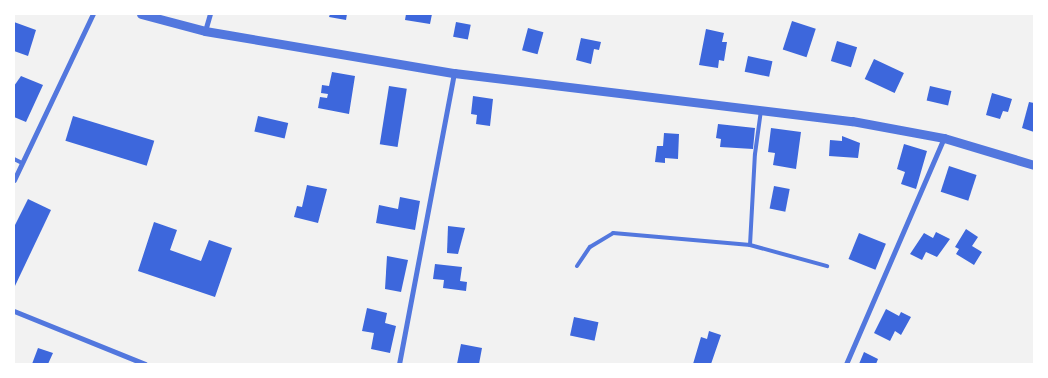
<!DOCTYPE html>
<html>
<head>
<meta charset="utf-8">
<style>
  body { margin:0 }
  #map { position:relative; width:1048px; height:378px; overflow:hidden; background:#f2f2f2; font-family:"Noto Sans",sans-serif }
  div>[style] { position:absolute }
  .building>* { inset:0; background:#3d67dc; transform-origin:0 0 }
  .service>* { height:4px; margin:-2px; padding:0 2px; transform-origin:2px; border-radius:2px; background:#5277de }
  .minor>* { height:5px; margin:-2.5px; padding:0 2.5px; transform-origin:2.5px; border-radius:2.5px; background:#5277de }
  .tertiary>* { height:9px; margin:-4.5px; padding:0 4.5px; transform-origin:4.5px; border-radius:4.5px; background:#5277de }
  span { translate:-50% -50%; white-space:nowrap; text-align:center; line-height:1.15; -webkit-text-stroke:4.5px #fff; paint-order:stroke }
  .frame { position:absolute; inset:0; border:15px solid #fff; pointer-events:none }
</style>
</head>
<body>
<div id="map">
  <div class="building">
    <div style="clip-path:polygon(330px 14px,347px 14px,346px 20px,329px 17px)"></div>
    <div style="clip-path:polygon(406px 14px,432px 14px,430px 24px,405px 20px)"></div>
    <div style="left:792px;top:21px;width:25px;height:30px;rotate:18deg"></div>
    <div style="clip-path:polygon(14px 22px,36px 30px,28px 56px,14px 51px)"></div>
    <div style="left:456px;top:22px;width:15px;height:15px;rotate:11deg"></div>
    <div style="left:528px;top:28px;width:16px;height:23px;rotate:15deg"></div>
    <div style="clip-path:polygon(706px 29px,724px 33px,722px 42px,727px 42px,724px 61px,719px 60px,718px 68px,699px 65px)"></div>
    <div style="clip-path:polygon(581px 38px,601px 42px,599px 50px,594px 49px,591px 64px,576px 60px)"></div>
    <div style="left:837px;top:41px;width:21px;height:21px;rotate:17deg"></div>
    <div style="left:748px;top:56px;width:25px;height:16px;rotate:12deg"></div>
    <div style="left:874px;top:59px;width:33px;height:22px;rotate:25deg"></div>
    <div style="clip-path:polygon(332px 72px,355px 76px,349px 114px,318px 108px,320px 97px,327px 98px,328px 94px,321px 93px,322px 85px,329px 86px)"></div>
    <div style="clip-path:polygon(21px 76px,43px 85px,26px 122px,14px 117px,14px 86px)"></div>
    <div style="left:389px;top:86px;width:18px;height:59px;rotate:9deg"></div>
    <div style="left:930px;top:86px;width:22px;height:15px;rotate:13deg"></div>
    <div style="clip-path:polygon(992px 93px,1012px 99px,1008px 112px,1003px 111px,1000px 119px,986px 115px)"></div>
    <div style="clip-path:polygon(473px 96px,493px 99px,490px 126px,476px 124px,477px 115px,471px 114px)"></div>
    <div style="clip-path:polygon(1029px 102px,1034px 103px,1034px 132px,1022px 128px)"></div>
    <div style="left:73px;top:116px;width:85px;height:26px;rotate:17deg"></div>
    <div style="left:258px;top:116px;width:31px;height:16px;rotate:13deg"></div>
    <div style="clip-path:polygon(718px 124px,755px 128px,753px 149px,720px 147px,721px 139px,716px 138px)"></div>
    <div style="clip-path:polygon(771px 128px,801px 132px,796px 169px,773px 165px,775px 153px,768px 152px)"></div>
    <div style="clip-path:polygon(664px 133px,679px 134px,678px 159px,665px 158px,665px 163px,655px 162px,657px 146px,663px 146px)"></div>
    <div style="clip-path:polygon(842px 136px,860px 143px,858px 158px,829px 156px,830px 140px,842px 141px)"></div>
    <div style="clip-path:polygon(904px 144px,927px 151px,916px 189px,901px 184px,905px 172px,897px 169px)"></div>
    <div style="left:949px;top:166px;width:29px;height:27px;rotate:18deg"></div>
    <div style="clip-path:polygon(307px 185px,327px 189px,318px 223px,294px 217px,297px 206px,302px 207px)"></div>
    <div style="left:774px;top:186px;width:16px;height:23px;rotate:11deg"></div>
    <div style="clip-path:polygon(400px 197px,420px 201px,415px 230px,376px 223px,379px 205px,398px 209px)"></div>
    <div style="clip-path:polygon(28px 199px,51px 210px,14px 288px,14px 227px)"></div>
    <div style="clip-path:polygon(154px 222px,177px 230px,170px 250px,201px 261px,209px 240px,232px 248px,215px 297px,138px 271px)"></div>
    <div style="clip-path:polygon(448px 226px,465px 228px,458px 254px,447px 253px)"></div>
    <div style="clip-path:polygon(966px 229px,978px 237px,972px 246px,982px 252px,974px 265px,956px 254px,959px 249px,955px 247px)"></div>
    <div style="clip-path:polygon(936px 232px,950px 239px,937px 257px,926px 252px,922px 260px,910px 254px,924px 233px,933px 238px)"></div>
    <div style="left:859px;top:233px;width:29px;height:28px;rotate:22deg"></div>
    <div style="clip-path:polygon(387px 256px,408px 260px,401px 292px,385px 289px)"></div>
    <div style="clip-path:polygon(435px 264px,462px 267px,460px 281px,467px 282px,466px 291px,443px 288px,444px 280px,433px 279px)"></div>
    <div style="clip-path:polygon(367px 308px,387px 313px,385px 323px,396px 326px,390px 353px,371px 349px,374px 333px,362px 331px)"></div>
    <div style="clip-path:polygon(886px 309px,899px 316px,901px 312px,911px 317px,901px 335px,895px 331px,890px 341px,874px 333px)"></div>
    <div style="left:574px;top:317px;width:25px;height:19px;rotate:12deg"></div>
    <div style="clip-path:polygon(709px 331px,721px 335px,711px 364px,693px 364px,701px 337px,707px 339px)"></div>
    <div style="clip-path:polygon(461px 344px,482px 348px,479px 364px,457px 364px)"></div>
    <div style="clip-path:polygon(38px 348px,53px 353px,48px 364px,32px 364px)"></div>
    <div style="clip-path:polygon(864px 352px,878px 359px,876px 364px,859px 364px)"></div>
  </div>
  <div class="service">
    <div style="left:14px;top:159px;width:9px;rotate:27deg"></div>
    <div style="left:750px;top:245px;width:91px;rotate:-86.9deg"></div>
    <div style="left:755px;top:154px;width:44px;rotate:-82.2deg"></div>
    <div style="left:577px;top:266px;width:23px;rotate:-56deg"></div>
    <div style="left:590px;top:247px;width:27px;rotate:-31deg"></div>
    <div style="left:613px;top:233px;width:138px;rotate:5deg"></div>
    <div style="left:750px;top:245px;width:80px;rotate:15.3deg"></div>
  </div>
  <div class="minor">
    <div style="left:205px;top:31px;width:18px;rotate:-74deg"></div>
    <div style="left:14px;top:180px;width:184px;rotate:-64.6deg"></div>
    <div style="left:14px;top:311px;width:141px;rotate:22deg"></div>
    <div style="left:399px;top:364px;width:296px;rotate:-79.3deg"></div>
    <div style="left:846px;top:364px;width:246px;rotate:-66.6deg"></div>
  </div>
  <div class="tertiary">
    <div style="left:141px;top:14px;width:66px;rotate:14.9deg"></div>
    <div style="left:205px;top:31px;width:253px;rotate:9.6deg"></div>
    <div style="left:454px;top:73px;width:401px;rotate:6.9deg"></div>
    <div style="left:852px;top:121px;width:94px;rotate:10.5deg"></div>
    <div style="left:944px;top:138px;width:94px;rotate:16.7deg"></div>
  </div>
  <div class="frame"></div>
</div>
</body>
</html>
